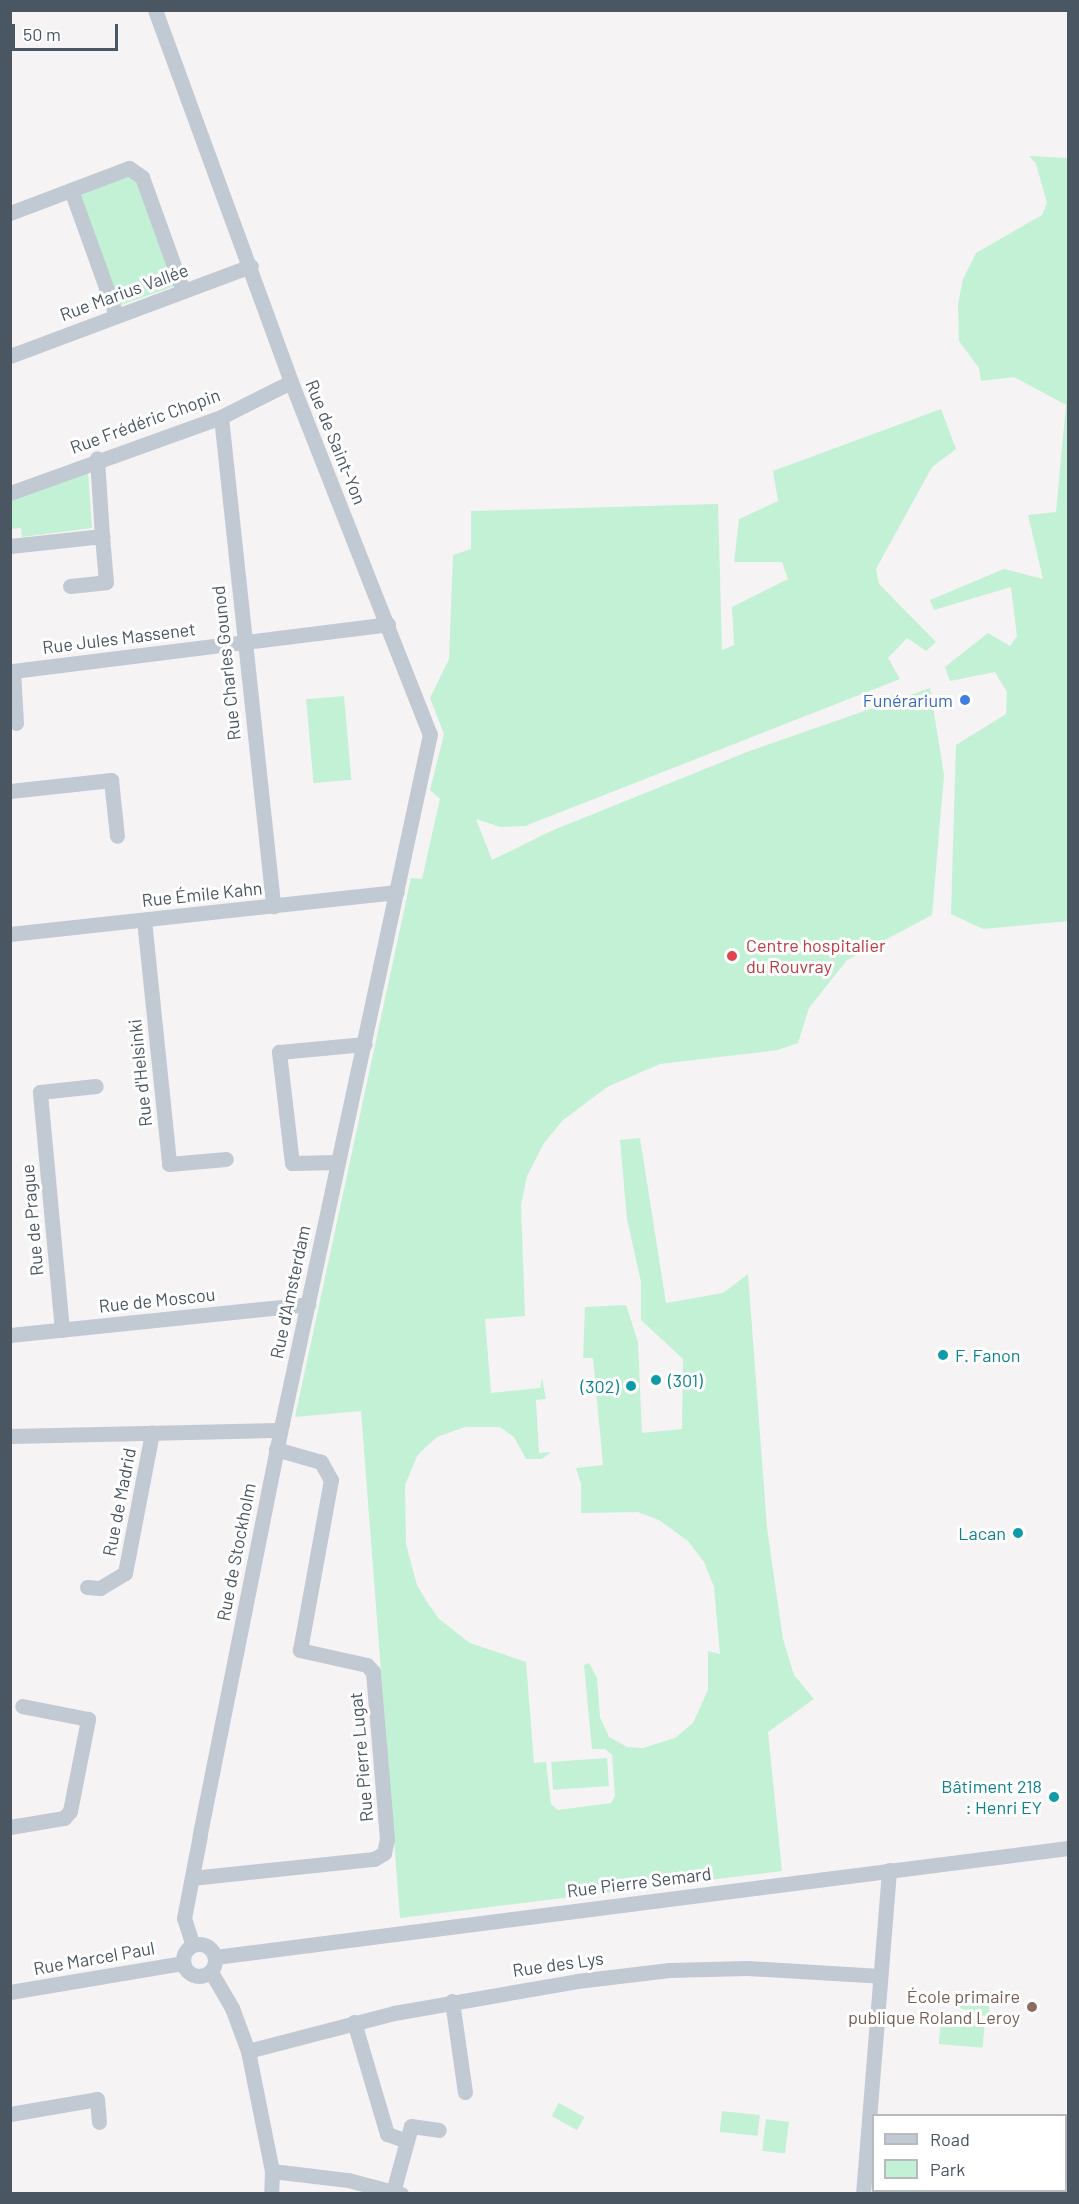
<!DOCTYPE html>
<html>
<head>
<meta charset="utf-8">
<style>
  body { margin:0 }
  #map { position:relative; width:1079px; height:2204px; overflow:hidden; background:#f5f3f3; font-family:Barlow,sans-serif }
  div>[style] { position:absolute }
  .green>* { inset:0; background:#c3f1d5; transform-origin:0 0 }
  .minor>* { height:15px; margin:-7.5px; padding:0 7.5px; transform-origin:7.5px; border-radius:7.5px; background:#c1cad2 }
  .minor>.ring { margin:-7.5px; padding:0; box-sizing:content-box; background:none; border:15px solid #c1cad2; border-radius:50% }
  .dots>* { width:16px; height:16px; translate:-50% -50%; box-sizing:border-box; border:3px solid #fff; border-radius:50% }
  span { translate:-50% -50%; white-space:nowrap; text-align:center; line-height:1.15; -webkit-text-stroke:6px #fff; paint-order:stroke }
  .street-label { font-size:18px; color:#4a5661 }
  .shop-label { font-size:18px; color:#366cbe }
  .right { translate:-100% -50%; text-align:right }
  .health-label { font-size:18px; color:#be3a42 }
  .left { translate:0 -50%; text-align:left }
  .culture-label { font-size:18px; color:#0d838f }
  .education-label { font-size:18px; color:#785e54 }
  .frame { position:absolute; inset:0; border:12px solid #4a5661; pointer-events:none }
  .legend { position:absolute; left:872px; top:2114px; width:195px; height:78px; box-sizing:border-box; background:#fff; border:2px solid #b7bbc0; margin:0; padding:8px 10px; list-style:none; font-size:18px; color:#4a5661 }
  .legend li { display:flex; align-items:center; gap:12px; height:30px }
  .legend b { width:30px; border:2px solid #b7bbc0 }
  .scale { position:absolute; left:12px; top:24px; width:106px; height:27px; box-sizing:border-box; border:3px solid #4a5661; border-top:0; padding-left:8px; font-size:18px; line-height:21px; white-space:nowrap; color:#4a5661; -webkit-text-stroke:4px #fff; paint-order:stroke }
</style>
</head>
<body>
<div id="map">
  <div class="green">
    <div style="clip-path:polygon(1029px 156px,1068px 158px,1068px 921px,983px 929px,951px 914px,956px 745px,1006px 714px,1007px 692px,995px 672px,950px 681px,945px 667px,988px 633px,1010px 646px,1017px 636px,1011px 587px,934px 610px,930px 600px,1004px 569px,1043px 579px,1028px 515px,1056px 512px,1066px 405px,1014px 377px,981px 381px,979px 368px,959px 341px,958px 304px,963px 279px,976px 253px,1042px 215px,1047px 203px,1036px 164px)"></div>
    <div style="clip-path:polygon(131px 174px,135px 176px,175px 286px,118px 306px,78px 193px)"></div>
    <div style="clip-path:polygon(941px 409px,956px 449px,932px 467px,876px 569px,879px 584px,936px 642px,926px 651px,907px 638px,888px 658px,900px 679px,525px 826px,501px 827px,476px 819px,492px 860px,551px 831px,747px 752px,930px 688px,944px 775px,932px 915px,847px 960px,809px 1008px,798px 1043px,778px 1050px,660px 1064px,607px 1087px,563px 1120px,544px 1143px,527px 1176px,521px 1205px,525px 1316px,485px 1319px,491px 1393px,540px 1388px,542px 1378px,546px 1399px,536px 1400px,539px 1453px,551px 1452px,542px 1459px,526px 1459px,514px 1437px,500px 1427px,465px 1427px,437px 1437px,426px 1447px,417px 1456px,405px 1485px,406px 1544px,417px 1585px,427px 1602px,439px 1619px,470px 1643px,526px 1662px,534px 1763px,546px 1762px,551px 1804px,558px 1810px,611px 1803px,615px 1796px,612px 1755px,605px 1749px,592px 1749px,584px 1665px,589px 1663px,597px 1678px,600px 1717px,609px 1737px,627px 1747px,643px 1748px,675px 1738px,693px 1723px,708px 1690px,708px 1651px,720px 1654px,714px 1587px,704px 1562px,688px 1541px,659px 1520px,638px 1512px,581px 1513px,581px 1484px,576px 1468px,603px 1465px,593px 1358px,583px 1358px,585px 1307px,626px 1305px,638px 1342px,642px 1433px,682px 1429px,683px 1359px,641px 1320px,641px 1282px,627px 1219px,620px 1140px,640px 1138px,666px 1303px,723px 1293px,748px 1274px,767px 1528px,783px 1639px,794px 1675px,814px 1699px,768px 1732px,782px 1871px,400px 1918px,361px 1411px,295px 1417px,411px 878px,422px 879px,440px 799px,430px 790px,444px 734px,430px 698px,449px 659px,453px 555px,471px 549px,471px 511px,718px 504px,722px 650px,734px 645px,732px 607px,788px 579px,782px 562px,734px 562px,739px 519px,778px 501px,773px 471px)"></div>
    <div style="clip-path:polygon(88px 471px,92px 528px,22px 537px,21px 528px,11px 529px,11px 499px)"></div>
    <div style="left:344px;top:696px;width:84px;height:38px;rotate:85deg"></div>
    <div style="left:607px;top:1758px;width:28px;height:56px;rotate:86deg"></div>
    <div style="clip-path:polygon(986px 1990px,990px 2014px,987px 2017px,957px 2007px,962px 1997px)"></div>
    <div style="left:941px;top:2019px;width:44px;height:25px;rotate:5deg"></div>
    <div style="left:559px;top:2103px;width:29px;height:15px;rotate:29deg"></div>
    <div style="left:722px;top:2111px;width:38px;height:21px;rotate:6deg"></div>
    <div style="left:766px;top:2119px;width:23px;height:32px;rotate:7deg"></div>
  </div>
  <div class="minor">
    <div style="left:155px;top:10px;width:396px;rotate:69.9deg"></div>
    <div style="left:291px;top:382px;width:378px;rotate:68.5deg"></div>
    <div style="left:430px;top:734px;width:705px;rotate:102.12deg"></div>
    <div style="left:282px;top:1423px;width:420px;rotate:101.3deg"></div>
    <div style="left:200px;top:1835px;width:85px;rotate:100.9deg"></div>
    <div style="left:184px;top:1918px;width:28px;rotate:72deg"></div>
    <div style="left:71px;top:190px;width:133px;rotate:70.2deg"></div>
    <div style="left:10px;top:213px;width:127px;rotate:-20.7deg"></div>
    <div style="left:129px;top:168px;width:16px;rotate:35deg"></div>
    <div style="left:142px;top:177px;width:121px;rotate:70.2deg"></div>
    <div style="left:10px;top:356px;width:257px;rotate:-20.5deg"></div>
    <div style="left:221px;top:417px;width:492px;rotate:83.9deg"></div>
    <div style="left:10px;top:493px;width:224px;rotate:-19.8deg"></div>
    <div style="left:221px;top:417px;width:78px;rotate:-26.6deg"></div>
    <div style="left:10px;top:546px;width:93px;rotate:-6.2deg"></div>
    <div style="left:102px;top:536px;width:78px;rotate:-93.7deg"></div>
    <div style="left:70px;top:586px;width:36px;rotate:-6deg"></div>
    <div style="left:106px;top:582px;width:46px;rotate:-95deg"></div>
    <div style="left:16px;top:723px;width:52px;rotate:-93.3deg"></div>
    <div style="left:13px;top:671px;width:378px;rotate:-7.1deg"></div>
    <div style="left:10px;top:791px;width:102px;rotate:-6.2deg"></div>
    <div style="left:111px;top:780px;width:56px;rotate:83.9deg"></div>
    <div style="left:144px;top:920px;width:245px;rotate:84.1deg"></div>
    <div style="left:169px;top:1164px;width:57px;rotate:-5deg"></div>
    <div style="left:10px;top:934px;width:389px;rotate:-6.2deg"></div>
    <div style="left:338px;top:1162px;width:46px;rotate:178.8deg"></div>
    <div style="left:292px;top:1163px;width:112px;rotate:-96.7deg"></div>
    <div style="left:279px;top:1052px;width:86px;rotate:-5.3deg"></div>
    <div style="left:62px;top:1330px;width:239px;rotate:-95.3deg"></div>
    <div style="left:40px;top:1092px;width:56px;rotate:-6.1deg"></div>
    <div style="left:10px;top:1335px;width:300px;rotate:-5.9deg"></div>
    <div style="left:10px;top:1436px;width:270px;rotate:-1.3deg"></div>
    <div style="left:87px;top:1587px;width:13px;rotate:4deg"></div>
    <div style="left:100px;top:1588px;width:29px;rotate:-31deg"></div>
    <div style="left:125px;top:1573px;width:143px;rotate:-79.1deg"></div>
    <div style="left:10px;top:1827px;width:55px;rotate:-9.5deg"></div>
    <div style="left:64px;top:1818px;width:9px;rotate:-49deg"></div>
    <div style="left:70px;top:1811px;width:94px;rotate:-78.9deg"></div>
    <div style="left:88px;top:1719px;width:67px;rotate:-168.9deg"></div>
    <div style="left:192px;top:1878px;width:183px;rotate:-6deg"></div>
    <div style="left:374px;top:1859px;width:12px;rotate:-31deg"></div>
    <div style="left:384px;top:1853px;width:14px;rotate:-78deg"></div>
    <div style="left:387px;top:1839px;width:168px;rotate:-94.8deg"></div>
    <div style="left:373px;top:1672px;width:9px;rotate:-131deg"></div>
    <div style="left:367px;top:1665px;width:69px;rotate:-167.4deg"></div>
    <div style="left:300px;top:1650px;width:173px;rotate:-79.7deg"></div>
    <div style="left:331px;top:1480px;width:21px;rotate:-119deg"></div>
    <div style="left:321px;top:1462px;width:47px;rotate:-163.9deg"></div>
    <div class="ring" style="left:183px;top:1944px;width:17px;height:17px"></div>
    <div style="left:215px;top:1957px;width:860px;rotate:-7.28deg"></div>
    <div style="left:211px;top:1972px;width:42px;rotate:59.7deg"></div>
    <div style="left:232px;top:2008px;width:46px;rotate:69.6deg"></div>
    <div style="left:248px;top:2051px;width:122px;rotate:78.7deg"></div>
    <div style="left:272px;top:2171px;width:23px;rotate:92deg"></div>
    <div style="left:10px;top:1992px;width:176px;rotate:-9.5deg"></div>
    <div style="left:452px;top:2001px;width:92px;rotate:81.9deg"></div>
    <div style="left:354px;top:2022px;width:117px;rotate:73.6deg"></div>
    <div style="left:387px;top:2134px;width:21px;rotate:19deg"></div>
    <div style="left:248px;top:2051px;width:151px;rotate:-14.6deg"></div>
    <div style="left:394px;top:2013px;width:186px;rotate:-9.9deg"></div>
    <div style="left:577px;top:1981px;width:93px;rotate:-6.8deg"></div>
    <div style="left:669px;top:1970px;width:78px;rotate:-1.5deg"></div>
    <div style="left:747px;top:1968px;width:133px;rotate:3.4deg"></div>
    <div style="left:10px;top:2114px;width:88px;rotate:-9.8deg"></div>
    <div style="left:97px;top:2099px;width:23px;rotate:85deg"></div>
    <div style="left:272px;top:2171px;width:77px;rotate:6.8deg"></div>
    <div style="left:348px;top:2180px;width:55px;rotate:14.8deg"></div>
    <div style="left:393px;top:2192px;width:68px;rotate:-74.7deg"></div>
    <div style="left:411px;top:2126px;width:28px;rotate:8deg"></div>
    <div style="left:863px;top:2194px;width:325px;rotate:-85.4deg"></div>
  </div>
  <div class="dots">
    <div style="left:965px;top:700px;background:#3f7fe0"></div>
    <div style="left:732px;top:956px;background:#e0444e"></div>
    <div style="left:943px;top:1355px;background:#0f9aa8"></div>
    <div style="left:656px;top:1380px;background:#0f9aa8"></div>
    <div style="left:631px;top:1386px;background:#0f9aa8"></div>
    <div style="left:1018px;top:1533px;background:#0f9aa8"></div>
    <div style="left:1054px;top:1797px;background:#0f9aa8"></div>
    <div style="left:1032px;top:2007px;background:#8d6e63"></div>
  </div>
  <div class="street-label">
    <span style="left:124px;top:292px;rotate:-20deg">Rue Marius Vallée</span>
    <span style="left:145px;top:421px;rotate:-20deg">Rue Frédéric Chopin</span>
    <span style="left:336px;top:442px;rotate:68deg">Rue de Saint-Yon</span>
    <span style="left:119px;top:638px;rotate:-7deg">Rue Jules Massenet</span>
    <span style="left:226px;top:663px;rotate:-96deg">Rue Charles Gounod</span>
    <span style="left:202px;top:894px;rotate:-6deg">Rue Émile Kahn</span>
    <span style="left:140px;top:1073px;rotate:-96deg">Rue d'Helsinki</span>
    <span style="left:32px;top:1220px;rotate:-95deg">Rue de Prague</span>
    <span style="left:290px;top:1292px;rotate:-78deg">Rue d'Amsterdam</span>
    <span style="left:157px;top:1300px;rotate:-6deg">Rue de Moscou</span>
    <span style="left:119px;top:1502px;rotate:-79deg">Rue de Madrid</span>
    <span style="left:236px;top:1552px;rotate:-79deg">Rue de Stockholm</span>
    <span style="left:361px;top:1757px;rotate:-95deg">Rue Pierre Lugat</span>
    <span style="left:639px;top:1882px;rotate:-7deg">Rue Pierre Semard</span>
    <span style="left:94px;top:1958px;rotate:-10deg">Rue Marcel Paul</span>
    <span style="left:558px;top:1964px;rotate:-8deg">Rue des Lys</span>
  </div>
  <div class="shop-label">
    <span class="right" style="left:953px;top:700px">Funérarium</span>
  </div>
  <div class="health-label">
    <span class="left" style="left:746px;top:956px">Centre hospitalier<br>du Rouvray</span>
  </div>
  <div class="culture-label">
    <span class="left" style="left:955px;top:1355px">F. Fanon</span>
    <span class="left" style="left:668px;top:1380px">(301)</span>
    <span class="right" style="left:619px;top:1386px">(302)</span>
    <span class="right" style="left:1006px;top:1533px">Lacan</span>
    <span class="right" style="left:1042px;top:1797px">Bâtiment 218<br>: Henri EY</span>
  </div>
  <div class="education-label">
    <span class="right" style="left:1020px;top:2007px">École primaire<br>publique Roland Leroy</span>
  </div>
  <div class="frame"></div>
  <ul class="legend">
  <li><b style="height:8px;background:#c1cad2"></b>Road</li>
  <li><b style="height:16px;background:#c3f1d5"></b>Park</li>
  </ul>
  <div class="scale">50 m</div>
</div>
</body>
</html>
